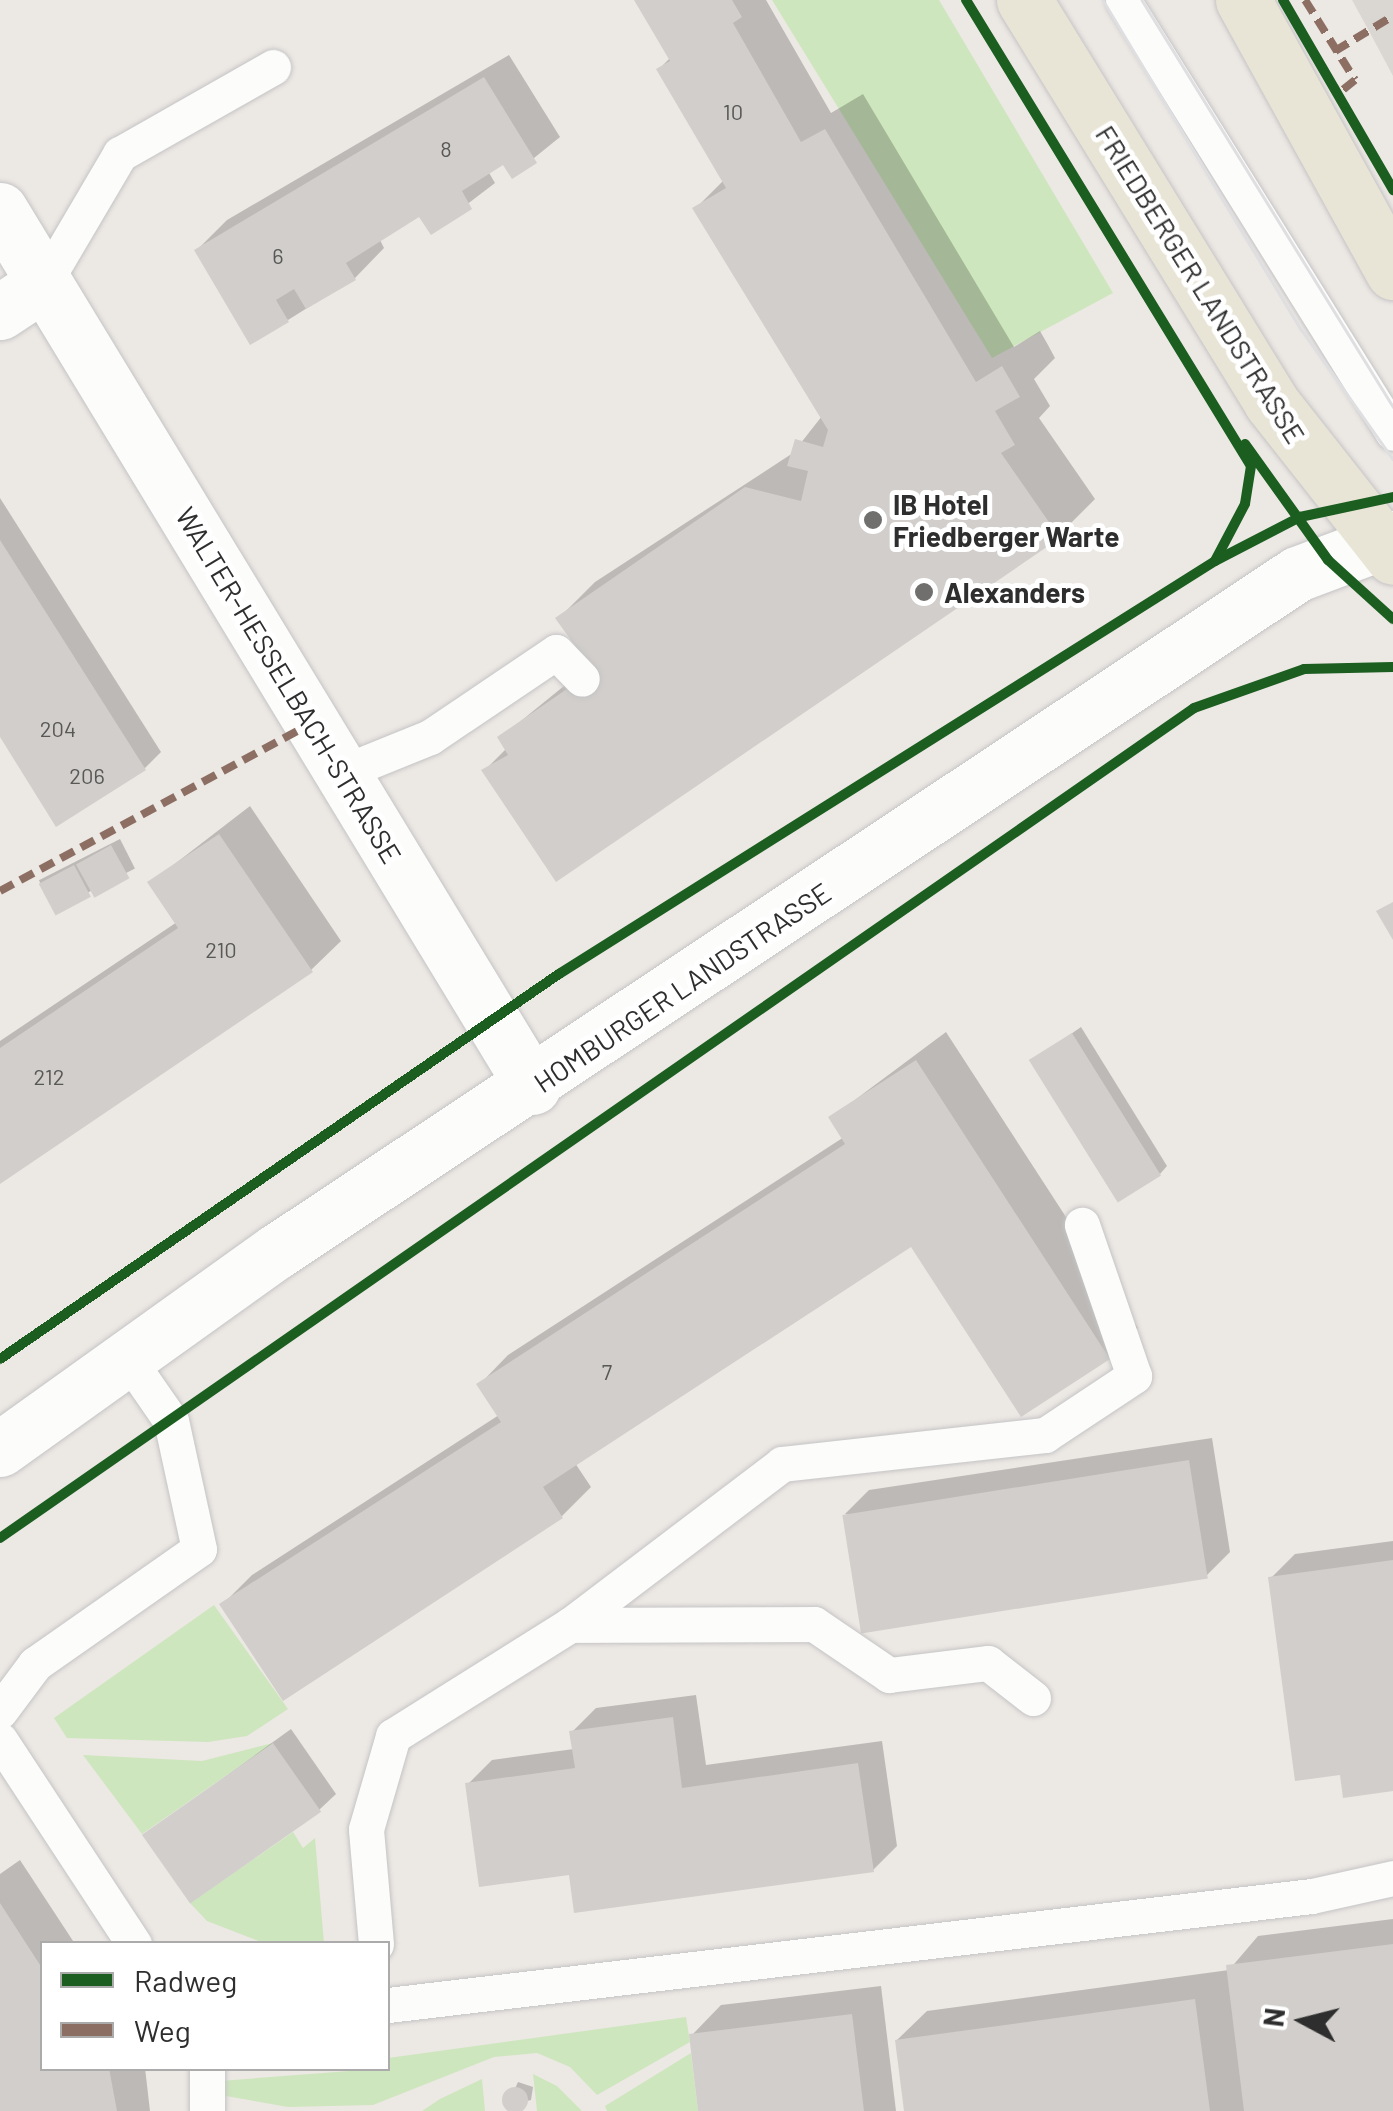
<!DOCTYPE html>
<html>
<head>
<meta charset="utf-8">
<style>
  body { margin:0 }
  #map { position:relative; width:1393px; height:2111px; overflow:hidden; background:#ece8e4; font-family:Barlow,sans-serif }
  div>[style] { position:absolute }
  .green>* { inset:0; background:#cee6be }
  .plaza>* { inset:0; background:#dad6d2 }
  .shadow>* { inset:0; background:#0003; transform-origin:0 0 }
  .building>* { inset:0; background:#d1cecb; transform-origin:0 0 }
  .round { border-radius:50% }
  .roads { filter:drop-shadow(0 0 2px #c5c4c5) drop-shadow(0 0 2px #c5c4c5) }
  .service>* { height:35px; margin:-17.5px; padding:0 17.5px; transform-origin:17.5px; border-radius:17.5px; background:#fcfcfb }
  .minor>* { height:55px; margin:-27.5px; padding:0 27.5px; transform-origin:27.5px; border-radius:27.5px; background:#fcfcfb }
  .tertiary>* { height:55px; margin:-27.5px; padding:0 27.5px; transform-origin:27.5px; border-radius:27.5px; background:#fcfcfb }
  .primary>* { height:55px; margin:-27.5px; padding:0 27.5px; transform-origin:27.5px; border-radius:27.5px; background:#e8e4d6 }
  .tram>* { height:2.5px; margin:-1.25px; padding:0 1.25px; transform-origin:1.25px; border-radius:1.25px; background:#dfdfe1 }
  .quiet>* { height:8px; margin-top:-4px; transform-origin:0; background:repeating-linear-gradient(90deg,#8d6e63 0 15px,transparent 0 23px) }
  .cycleway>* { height:10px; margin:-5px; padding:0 5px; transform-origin:5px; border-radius:5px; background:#1b5e20 }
  .dots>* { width:28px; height:28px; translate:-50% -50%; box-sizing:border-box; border:5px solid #fff; border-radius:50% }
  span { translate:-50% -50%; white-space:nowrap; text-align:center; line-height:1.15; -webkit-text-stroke:10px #fff; paint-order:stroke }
  .number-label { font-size:22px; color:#585857 }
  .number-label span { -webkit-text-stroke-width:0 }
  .street-label { font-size:28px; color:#2e2e2e }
  .poi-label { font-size:28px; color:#2e2e2e; font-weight:700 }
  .left { translate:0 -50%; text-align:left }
  .legend { position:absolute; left:40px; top:1941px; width:350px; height:130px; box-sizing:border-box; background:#fff; border:2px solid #ababab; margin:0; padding:12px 18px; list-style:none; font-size:30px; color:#2e2e2e }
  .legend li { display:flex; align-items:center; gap:20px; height:50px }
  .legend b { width:50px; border:2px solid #ababab }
  .north { position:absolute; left:1253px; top:1971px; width:100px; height:100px; -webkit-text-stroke:8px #fff; paint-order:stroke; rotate:277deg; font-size:28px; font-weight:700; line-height:40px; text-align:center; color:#2e2e2e }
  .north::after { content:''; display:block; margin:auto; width:35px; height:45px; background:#2e2e2e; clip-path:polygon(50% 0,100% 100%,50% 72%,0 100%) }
</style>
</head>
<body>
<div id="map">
  <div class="green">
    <div style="clip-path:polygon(772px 0,939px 0,1113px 293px,992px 358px)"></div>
    <div style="clip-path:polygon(214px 1605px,288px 1709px,247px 1736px,208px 1742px,67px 1738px,54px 1718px)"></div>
    <div style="clip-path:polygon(273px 1743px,142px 1834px,83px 1755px,202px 1761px)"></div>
    <div style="clip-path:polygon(293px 1832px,303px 1848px,315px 1838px,324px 1943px,264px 1943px,207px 1921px,190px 1903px)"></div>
    <div style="clip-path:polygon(686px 2017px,690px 2042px,597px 2095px,570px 2067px,537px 2053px,494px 2057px,373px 2105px,288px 2107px,220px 2095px,220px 2081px,388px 2068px,388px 2058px)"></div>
    <div style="clip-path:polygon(691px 2053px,698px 2111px,607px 2111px,605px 2106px)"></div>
    <div style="clip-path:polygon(533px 2074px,557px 2086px,582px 2111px,537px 2111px)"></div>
    <div style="clip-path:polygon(482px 2079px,485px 2111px,422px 2111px,440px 2099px)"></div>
  </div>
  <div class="plaza">
    <div style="clip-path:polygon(1352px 0,1393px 0,1393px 76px,1369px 31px)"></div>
  </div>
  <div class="shadow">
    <div style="clip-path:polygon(637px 0,766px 0,831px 113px,863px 94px,1014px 347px,1040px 331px,1048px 345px,1055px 358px,1034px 379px,1050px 406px,1039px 418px,1095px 499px,1058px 536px,484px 771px,507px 748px,500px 738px,591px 664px,558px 619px,595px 582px,793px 453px,822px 416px,695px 209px,724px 180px,659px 69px,671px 57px)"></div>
    <div style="clip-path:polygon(509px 55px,560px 137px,513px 175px,504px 161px,488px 171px,495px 183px,432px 231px,420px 214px,380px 240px,384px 248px,355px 278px,288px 320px,197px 250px,227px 220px)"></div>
    <div style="clip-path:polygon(0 498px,161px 752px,145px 768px,0 733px)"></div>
    <div style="clip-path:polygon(250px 806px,341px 941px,311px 970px,0 1181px,0 1041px,177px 922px,150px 883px)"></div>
    <div style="left:120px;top:839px;width:33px;height:91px;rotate:63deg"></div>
    <div style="clip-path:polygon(1081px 1027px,1167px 1166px,1160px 1174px,1032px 1061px)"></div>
    <div style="clip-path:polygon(946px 1032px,1138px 1328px,1108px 1357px,912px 1243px,575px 1463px,591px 1487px,562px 1516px,222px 1605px,252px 1575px,499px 1415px,479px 1385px,508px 1355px,844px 1137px,832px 1117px)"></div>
    <div style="clip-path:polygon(1212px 1438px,1230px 1552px,1206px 1576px,845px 1514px,869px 1490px)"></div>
    <div style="clip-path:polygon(1393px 1541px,1393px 1789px,1271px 1578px,1295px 1554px)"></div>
    <div style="clip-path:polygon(696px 1695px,706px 1765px,882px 1741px,897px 1846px,873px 1870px,572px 1872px,468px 1784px,492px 1760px,574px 1749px,572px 1732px,596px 1708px)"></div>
    <div style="clip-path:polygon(291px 1729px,336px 1794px,319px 1810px,145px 1835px)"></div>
    <div style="clip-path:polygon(20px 1860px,75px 1944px,42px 1944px,42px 2068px,145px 2068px,150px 2111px,0 2111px,0 1874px)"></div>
    <div style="clip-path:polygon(1393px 1919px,1393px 2111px,907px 2111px,897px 2040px,927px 2011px,1229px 1970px,1258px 1936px)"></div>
    <div style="clip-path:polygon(881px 1986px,896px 2111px,701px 2111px,692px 2035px,721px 2005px)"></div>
    <div style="clip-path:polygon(518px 2082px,533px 2087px,531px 2100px,507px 2106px)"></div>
  </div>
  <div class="building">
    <div style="clip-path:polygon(634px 0,732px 0,742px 17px,733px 23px,801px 142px,825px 129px,976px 382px,1002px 366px,1020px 397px,995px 411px,1015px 445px,1001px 453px,1060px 538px,556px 882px,481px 770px,508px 755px,497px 737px,593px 671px,555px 618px,745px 487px,801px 501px,808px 471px,787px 466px,795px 439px,823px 447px,828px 430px,692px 208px,726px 188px,656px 69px,670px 61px)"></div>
    <div style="clip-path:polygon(484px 77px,537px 163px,512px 179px,503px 165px,462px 191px,472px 209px,431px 235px,419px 217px,346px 263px,356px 280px,306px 309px,294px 289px,276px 300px,289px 322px,250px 345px,194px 250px)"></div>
    <div style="clip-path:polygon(0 540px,146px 770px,56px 827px,0 737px)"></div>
    <div style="clip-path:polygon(219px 834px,313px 972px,0 1184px,0 1048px,178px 928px,147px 882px)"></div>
    <div style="left:111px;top:845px;width:38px;height:40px;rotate:61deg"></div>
    <div style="left:74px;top:865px;width:36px;height:40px;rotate:62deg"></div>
    <div style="clip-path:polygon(1393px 902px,1393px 940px,1376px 911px)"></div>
    <div style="left:1072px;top:1033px;width:168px;height:51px;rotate:58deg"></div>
    <div style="clip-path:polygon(916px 1060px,1110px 1359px,1021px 1417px,911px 1247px,543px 1487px,563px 1518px,283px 1701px,219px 1604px,501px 1422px,476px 1384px,845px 1144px,828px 1117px)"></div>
    <div style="left:1189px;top:1460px;width:120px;height:351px;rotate:81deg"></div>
    <div style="clip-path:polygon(1393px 1560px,1393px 1791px,1343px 1798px,1340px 1775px,1295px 1781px,1268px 1577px)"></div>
    <div style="clip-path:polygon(673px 1717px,682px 1788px,858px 1763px,874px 1872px,574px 1913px,569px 1875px,479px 1887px,465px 1783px,575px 1768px,569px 1731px)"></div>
    <div style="left:273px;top:1743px;width:84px;height:160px;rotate:55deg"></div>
    <div style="clip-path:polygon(0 1903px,42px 1968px,42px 2068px,109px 2068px,117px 2111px,0 2111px)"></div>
    <div style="clip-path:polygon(1393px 1944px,1393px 2111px,1244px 2111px,1226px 1965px)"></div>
    <div style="clip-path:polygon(1195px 1999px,1210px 2111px,904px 2111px,895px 2040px)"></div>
    <div style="clip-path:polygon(852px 2014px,864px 2111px,698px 2111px,689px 2034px)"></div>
    <div class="round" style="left:502px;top:2087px;width:26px;height:26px"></div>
  </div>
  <div class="roads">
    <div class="service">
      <div style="left:1123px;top:0;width:510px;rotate:58.05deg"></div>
      <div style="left:44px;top:283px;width:150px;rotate:-59.5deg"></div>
      <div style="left:120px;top:154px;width:176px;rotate:-29.6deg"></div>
      <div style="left:341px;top:773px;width:96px;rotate:-22deg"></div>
      <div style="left:430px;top:737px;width:152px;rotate:-34deg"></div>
      <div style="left:556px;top:652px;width:37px;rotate:46deg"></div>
      <div style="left:570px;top:1625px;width:244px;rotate:-0.2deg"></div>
      <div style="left:814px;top:1624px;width:91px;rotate:34.2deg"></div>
      <div style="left:889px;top:1675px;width:100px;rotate:-6.9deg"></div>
      <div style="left:988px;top:1663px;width:57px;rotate:37.9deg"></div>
      <div style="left:0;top:1711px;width:59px;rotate:-53.3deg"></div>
      <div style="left:35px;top:1664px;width:200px;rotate:-35deg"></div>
      <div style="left:199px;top:1549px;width:131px;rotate:-102.3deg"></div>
      <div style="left:171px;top:1421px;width:75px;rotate:-124.7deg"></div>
      <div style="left:0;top:1740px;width:244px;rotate:56.7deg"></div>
      <div style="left:376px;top:1944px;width:115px;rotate:-95deg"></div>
      <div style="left:366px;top:1829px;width:97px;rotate:-73.8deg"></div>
      <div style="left:393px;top:1736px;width:209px;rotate:-32.1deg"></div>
      <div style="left:570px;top:1625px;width:266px;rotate:-37.2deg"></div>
      <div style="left:782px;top:1464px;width:265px;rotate:-6.3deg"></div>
      <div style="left:1045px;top:1435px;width:107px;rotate:-33.5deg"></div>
      <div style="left:1134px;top:1376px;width:160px;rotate:-109deg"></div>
      <div style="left:388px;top:2005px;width:930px;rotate:-6.73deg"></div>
      <div style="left:1312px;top:1896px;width:83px;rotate:-12.5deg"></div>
      <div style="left:207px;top:2068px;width:43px;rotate:90deg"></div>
    </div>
    <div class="minor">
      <div style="left:0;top:210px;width:1026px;rotate:58.71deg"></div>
      <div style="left:0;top:312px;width:53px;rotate:-33.4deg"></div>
    </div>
    <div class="tertiary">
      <div style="left:0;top:1449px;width:340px;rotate:-35.6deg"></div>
      <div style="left:277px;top:1251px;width:1224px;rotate:-33.57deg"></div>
      <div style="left:1297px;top:574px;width:103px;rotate:-20.6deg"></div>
    </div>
    <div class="primary">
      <div style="left:1024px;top:0;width:472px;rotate:58.4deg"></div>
      <div style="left:1271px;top:402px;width:197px;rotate:51.8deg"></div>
      <div style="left:1243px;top:0;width:311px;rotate:61.1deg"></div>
    </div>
  </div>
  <div class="tram">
    <div style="left:1103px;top:0;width:384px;rotate:59deg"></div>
    <div style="left:1301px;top:329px;width:159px;rotate:54.7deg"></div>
    <div style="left:1142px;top:0;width:478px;rotate:58.3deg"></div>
  </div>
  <div class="quiet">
    <div style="left:1305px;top:0;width:94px;rotate:58deg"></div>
    <div style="left:1355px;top:80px;width:22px;rotate:141deg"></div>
    <div style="left:1338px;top:94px;width:9px;rotate:-117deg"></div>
    <div style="left:1335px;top:51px;width:68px;rotate:-31.1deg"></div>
    <div style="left:0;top:891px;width:354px;rotate:-28.3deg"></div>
  </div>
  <div class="cycleway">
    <div style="left:966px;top:0;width:546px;rotate:58.55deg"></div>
    <div style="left:1251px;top:466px;width:38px;rotate:99deg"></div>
    <div style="left:1245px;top:504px;width:64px;rotate:117.8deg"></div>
    <div style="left:1283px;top:0;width:220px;rotate:59.9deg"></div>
    <div style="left:1245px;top:444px;width:143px;rotate:54.4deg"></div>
    <div style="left:1328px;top:560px;width:88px;rotate:42.2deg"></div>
    <div style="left:0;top:1359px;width:679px;rotate:-34.56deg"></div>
    <div style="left:559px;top:974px;width:775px;rotate:-32.19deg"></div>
    <div style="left:1215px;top:561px;width:96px;rotate:-27.4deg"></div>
    <div style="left:1300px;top:517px;width:95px;rotate:-12.1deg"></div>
    <div style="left:0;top:1538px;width:1454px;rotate:-34.8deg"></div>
    <div style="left:1194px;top:708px;width:117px;rotate:-19.5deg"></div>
    <div style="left:1304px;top:669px;width:89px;rotate:-1.3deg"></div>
  </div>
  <div class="dots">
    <div style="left:873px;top:520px;background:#706f6e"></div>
    <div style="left:924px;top:592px;background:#706f6e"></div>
  </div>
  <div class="number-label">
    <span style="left:733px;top:112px">10</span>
    <span style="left:446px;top:149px">8</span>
    <span style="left:278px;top:256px">6</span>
    <span style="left:58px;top:729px">204</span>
    <span style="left:87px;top:776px">206</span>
    <span style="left:221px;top:950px">210</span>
    <span style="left:49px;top:1077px">212</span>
    <span style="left:607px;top:1372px">7</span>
  </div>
  <div class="street-label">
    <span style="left:1201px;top:284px;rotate:58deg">FRIEDBERGER LANDSTRASSE</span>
    <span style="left:289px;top:685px;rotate:59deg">WALTER-HESSELBACH-STRASSE</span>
    <span style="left:682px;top:987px;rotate:-34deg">HOMBURGER LANDSTRASSE</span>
  </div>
  <div class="poi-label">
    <span class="left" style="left:893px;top:520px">IB Hotel<br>Friedberger Warte</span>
    <span class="left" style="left:944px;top:592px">Alexanders</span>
  </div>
  <ul class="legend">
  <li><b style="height:12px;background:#1b5e20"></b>Radweg</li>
  <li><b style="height:12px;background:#8d6e63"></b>Weg</li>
  </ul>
  <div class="north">N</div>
</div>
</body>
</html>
